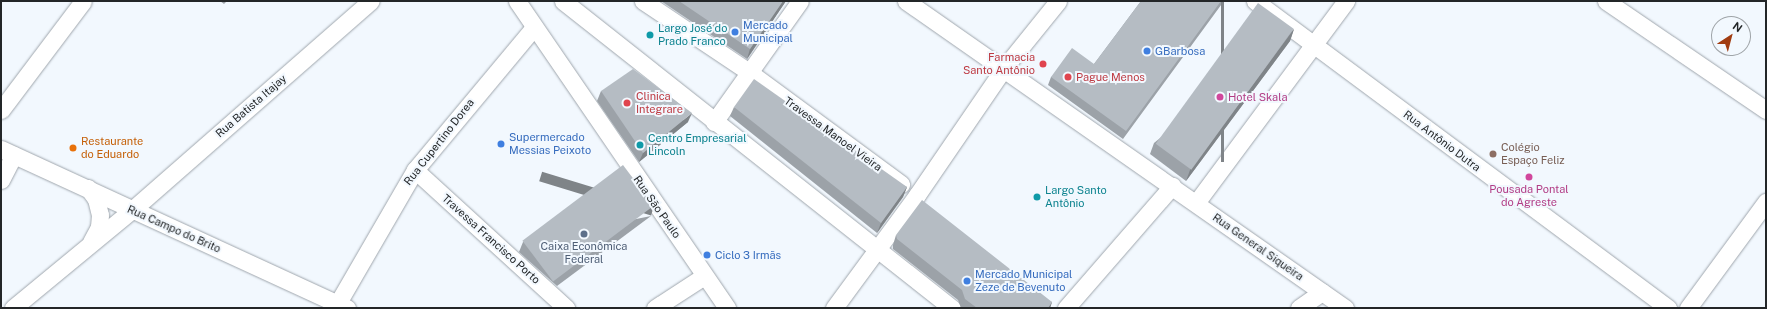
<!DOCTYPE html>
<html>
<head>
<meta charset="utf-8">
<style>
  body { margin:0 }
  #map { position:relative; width:1767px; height:309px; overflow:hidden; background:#f2f8fe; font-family:"Public Sans",sans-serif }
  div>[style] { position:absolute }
  .roads { filter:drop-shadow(0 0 1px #9fa6ad) drop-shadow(0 0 1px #9fa6ad) }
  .minor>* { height:17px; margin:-8.5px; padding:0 8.5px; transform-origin:8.5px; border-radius:8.5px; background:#fff }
  .wall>* { inset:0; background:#9ca2a8 }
  .shaded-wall>* { inset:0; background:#7f8488; transform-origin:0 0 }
  .building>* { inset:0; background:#b5bcc3; transform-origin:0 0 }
  .dots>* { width:11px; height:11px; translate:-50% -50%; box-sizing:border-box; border:2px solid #f2f8fe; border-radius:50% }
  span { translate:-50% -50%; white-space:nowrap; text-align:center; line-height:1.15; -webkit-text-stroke:4px #f2f8fe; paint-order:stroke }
  .shop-label { font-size:11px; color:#366cbe }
  .left { translate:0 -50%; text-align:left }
  .culture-label { font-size:11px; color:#0d838f }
  .health-label { font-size:11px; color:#be3a42 }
  .right { translate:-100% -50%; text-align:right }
  .hotel-label { font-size:11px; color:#b23c85 }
  .street-label { font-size:11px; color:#232628 }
  .food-label { font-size:11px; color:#c56008 }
  .education-label { font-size:11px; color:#785e54 }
  .service-label { font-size:11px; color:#4e5e75 }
  .frame { position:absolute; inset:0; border:2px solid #232628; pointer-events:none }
  .north { position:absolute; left:1711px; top:16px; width:40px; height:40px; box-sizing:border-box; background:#f2f8fe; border:1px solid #9fa4a8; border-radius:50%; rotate:36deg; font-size:11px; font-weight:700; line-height:16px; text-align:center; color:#232628 }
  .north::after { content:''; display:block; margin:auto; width:14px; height:18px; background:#a13c11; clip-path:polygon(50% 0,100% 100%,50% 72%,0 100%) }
</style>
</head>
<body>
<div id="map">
  <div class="roads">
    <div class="minor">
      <div style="left:517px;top:1px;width:372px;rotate:55.6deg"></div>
      <div style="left:563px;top:1px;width:496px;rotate:38.3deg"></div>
      <div style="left:643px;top:1px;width:128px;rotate:33.8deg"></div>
      <div style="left:749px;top:72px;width:189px;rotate:36.4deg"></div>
      <div style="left:906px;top:1px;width:536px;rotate:34.97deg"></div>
      <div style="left:1255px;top:1px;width:515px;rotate:36.62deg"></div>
      <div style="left:1606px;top:1px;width:194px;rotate:34.3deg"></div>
      <div style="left:1px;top:110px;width:136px;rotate:-53deg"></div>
      <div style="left:714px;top:122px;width:148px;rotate:-54.6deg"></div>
      <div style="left:1px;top:149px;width:381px;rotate:24.7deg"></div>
      <div style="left:415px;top:170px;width:205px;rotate:42.4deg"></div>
      <div style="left:1px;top:180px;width:28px;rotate:-63deg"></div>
      <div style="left:88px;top:188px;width:14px;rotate:54deg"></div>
      <div style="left:96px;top:199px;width:16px;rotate:76deg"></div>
      <div style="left:100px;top:215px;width:12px;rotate:95deg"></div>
      <div style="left:99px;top:227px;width:17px;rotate:118deg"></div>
      <div style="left:1196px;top:203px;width:252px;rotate:-53.4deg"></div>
      <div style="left:13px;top:308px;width:154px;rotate:-39.5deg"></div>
      <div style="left:132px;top:210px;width:317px;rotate:-41.2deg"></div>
      <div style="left:335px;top:308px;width:160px;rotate:-59.9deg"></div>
      <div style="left:415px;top:170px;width:186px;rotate:-50.2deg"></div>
      <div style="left:655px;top:308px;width:59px;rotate:-33.1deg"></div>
      <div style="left:834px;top:308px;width:140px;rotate:-53.7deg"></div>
      <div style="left:917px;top:195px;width:154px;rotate:-55.6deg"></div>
      <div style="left:1004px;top:68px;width:86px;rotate:-51.1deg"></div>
      <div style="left:1066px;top:308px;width:162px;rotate:-49deg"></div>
      <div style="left:1299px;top:308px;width:28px;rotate:-35deg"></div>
      <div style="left:1688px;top:308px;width:132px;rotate:-53.7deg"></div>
    </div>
  </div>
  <div class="wall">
    <div style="clip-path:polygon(220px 1px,227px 1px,224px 4px)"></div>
    <div style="clip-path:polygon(661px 1px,786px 1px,747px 59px)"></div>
    <div style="clip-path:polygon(1141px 1px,1224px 1px,1123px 139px,1048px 85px,1051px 77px,1094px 64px)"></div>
    <div style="clip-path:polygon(1294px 29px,1290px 41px,1186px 181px,1150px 154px,1154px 143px)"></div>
    <div style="clip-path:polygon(601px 91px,688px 122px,639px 162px,597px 101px)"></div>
    <div style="clip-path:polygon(734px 107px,907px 187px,903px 197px,877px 233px,730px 116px)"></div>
    <div style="clip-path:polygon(651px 216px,557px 286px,519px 252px,523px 242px)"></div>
    <div style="clip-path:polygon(896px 235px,1052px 302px,1050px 308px,961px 308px,958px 300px,893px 249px,893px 245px)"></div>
  </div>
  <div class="shaded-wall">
    <div style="clip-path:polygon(783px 1px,786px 1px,747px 59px,750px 49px)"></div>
    <div style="left:1221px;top:1px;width:3px;height:161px"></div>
    <div style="clip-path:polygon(1294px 29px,1290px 41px,1186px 181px,1190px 170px)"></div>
    <div style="clip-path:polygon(692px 113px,688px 122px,639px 162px,643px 153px)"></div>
    <div style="clip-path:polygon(907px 187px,903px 197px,877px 233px,881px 223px)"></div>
    <div style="left:654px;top:206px;width:10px;height:117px;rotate:107deg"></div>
    <div style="clip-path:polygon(1052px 302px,1050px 308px,1048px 308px)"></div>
  </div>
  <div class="building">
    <div style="clip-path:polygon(679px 1px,783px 1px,750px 49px)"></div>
    <div style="clip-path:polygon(1141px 1px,1221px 1px,1126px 131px,1051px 77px,1072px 48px,1094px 64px)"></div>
    <div style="left:1258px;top:3px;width:44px;height:174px;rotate:36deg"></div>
    <div style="clip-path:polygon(633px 69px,692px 113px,643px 153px,601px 91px)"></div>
    <div style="clip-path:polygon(754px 79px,907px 187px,881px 223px,734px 107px)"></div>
    <div style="left:623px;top:165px;width:51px;height:126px;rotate:53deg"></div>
    <div style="clip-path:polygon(922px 200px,1052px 302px,1048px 308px,977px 308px,965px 299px,962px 290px,897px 239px,896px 235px)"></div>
  </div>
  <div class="dots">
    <div style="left:735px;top:32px;background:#3f7fe0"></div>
    <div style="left:650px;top:35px;background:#0f9aa8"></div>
    <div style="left:1147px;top:51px;background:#3f7fe0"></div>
    <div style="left:1043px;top:64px;background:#e0444e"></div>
    <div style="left:1068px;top:77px;background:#e0444e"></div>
    <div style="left:1220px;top:97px;background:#d1479c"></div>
    <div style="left:627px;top:103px;background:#e0444e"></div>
    <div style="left:501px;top:144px;background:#3f7fe0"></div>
    <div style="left:640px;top:145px;background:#0f9aa8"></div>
    <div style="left:73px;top:148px;background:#e8710a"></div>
    <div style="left:1493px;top:154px;background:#8d6e63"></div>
    <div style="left:1529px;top:177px;background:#d1479c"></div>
    <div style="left:1037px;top:197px;background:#0f9aa8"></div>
    <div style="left:584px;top:234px;background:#5c6f8a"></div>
    <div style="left:707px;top:255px;background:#3f7fe0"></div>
    <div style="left:967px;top:281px;background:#3f7fe0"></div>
  </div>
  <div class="shop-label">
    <span class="left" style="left:743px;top:32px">Mercado<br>Municipal</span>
    <span class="left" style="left:1155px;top:51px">GBarbosa</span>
    <span class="left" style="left:509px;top:144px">Supermercado<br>Messias Peixoto</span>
    <span class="left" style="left:715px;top:255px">Ciclo 3 Irmãs</span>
    <span class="left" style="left:975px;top:281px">Mercado Municipal<br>Zeze de Bevenuto</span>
  </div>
  <div class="culture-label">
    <span class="left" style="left:658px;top:35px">Largo José do<br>Prado Franco</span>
    <span class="left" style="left:648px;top:145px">Centro Empresarial<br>Lincoln</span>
    <span class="left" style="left:1045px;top:197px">Largo Santo<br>Antônio</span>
  </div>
  <div class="health-label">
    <span class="right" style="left:1035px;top:64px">Farmacia<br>Santo Antônio</span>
    <span class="left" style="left:1076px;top:77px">Pague Menos</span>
    <span class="left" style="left:636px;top:103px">Clinica<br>Integrare</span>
  </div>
  <div class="hotel-label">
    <span class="left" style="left:1228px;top:97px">Hotel Skala</span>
    <span style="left:1529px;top:196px">Pousada Pontal<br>do Agreste</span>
  </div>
  <div class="street-label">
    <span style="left:251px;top:106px;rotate:-41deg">Rua Batista Itajay</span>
    <span style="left:833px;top:134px;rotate:36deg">Travessa Manoel Vieira</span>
    <span style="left:1442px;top:141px;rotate:37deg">Rua Antônio Dutra</span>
    <span style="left:439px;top:142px;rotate:-52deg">Rua Cupertino Dorea</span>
    <span style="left:657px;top:207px;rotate:55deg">Rua São Paulo</span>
    <span style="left:174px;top:229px;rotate:24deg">Rua Campo do Brito</span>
    <span style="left:491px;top:239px;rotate:42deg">Travessa Francisco Porto</span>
    <span style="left:1258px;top:247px;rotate:35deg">Rua General Siqueira</span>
  </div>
  <div class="food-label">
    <span class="left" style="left:81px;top:148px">Restaurante<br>do Eduardo</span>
  </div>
  <div class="education-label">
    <span class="left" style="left:1501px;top:154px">Colégio<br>Espaço Feliz</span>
  </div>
  <div class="service-label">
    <span style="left:584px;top:253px">Caixa Econômica<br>Federal</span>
  </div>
  <div class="frame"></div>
  <div class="north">N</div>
</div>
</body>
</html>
